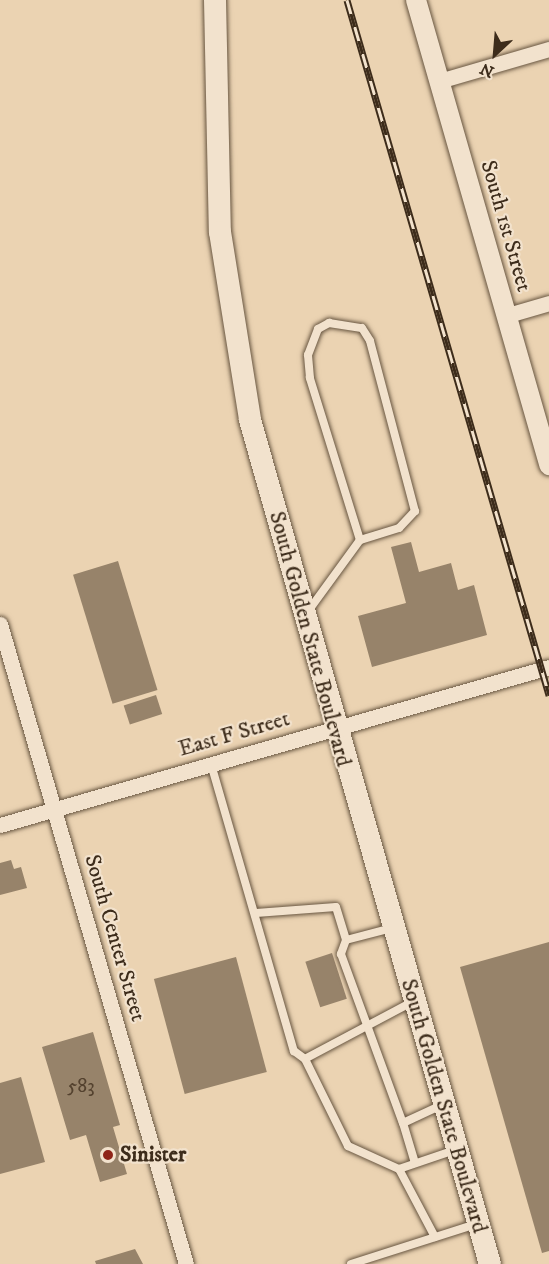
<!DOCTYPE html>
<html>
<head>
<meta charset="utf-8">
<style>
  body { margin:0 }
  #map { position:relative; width:549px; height:1264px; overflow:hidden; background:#ebd3b2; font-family:"IM FELL DW Pica",serif }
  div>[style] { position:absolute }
  .building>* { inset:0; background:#97836a; transform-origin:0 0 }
  .roads { filter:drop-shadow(0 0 2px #685641) drop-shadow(0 0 2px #685641) }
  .service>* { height:8px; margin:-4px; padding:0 4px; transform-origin:4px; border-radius:4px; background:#f2e2cd }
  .minor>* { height:15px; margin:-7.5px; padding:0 7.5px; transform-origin:7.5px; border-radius:7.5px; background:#f2e2cd }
  .tertiary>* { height:20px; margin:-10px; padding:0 10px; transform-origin:10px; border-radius:10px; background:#f2e2cd }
  .secondary>* { height:22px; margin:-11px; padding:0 11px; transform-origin:11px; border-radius:11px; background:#f2e2cd }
  .rail>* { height:7px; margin-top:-3.5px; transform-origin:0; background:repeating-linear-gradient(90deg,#f2e2cd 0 14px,#3d2c1b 0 28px); box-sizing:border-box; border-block:2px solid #3d2c1b }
  .dots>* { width:16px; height:16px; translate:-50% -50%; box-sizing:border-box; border:3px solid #f2e2cd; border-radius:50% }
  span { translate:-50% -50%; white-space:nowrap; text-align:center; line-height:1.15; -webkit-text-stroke:4.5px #f2e2cd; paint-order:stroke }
  .number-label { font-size:20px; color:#54422f }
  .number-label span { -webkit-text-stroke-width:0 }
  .street-label { font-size:22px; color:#3d2c1b }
  .poi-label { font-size:22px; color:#3d2c1b; font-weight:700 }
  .left { translate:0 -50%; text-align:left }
  .north { position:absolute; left:465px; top:24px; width:60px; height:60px; -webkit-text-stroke:4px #f2e2cd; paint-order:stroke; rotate:206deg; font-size:16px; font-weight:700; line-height:24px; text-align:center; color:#3d2c1b }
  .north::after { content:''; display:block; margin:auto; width:21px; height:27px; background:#3d2c1b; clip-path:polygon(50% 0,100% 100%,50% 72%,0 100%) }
</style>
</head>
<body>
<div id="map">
  <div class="building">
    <div style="clip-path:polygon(411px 542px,419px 572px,451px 563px,458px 590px,474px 585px,487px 635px,372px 667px,358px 616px,406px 603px,391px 547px)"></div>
    <div style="left:118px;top:561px;width:135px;height:47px;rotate:73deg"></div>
    <div style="left:156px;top:695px;width:20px;height:34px;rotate:72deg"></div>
    <div style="clip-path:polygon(11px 860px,14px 869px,21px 867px,27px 888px,0 895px,0 863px)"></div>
    <div style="clip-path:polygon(549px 942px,549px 1251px,542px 1253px,460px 967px)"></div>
    <div style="left:332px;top:953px;width:48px;height:28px;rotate:72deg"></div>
    <div style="left:236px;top:957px;width:119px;height:85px;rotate:75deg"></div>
    <div style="clip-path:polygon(93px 1032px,120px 1125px,113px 1127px,127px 1174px,100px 1182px,86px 1135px,70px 1140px,42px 1047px)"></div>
    <div style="clip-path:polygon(21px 1077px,45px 1162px,0 1174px,0 1083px)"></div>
    <div style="clip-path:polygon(135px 1249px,143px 1264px,96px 1264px,95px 1261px)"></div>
  </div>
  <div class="roads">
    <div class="service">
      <div style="left:309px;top:610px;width:87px;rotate:-53.9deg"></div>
      <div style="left:360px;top:540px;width:170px;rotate:-107.2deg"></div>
      <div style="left:310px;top:378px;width:23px;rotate:-95deg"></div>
      <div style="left:308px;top:355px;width:28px;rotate:-69deg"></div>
      <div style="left:318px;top:329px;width:13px;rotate:-29deg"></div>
      <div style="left:329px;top:323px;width:33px;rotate:9deg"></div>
      <div style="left:362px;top:328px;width:15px;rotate:58deg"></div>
      <div style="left:370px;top:341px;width:176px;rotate:75.2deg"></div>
      <div style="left:415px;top:511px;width:23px;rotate:133deg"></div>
      <div style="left:399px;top:528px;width:41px;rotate:162.9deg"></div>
      <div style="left:211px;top:764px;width:299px;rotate:73.9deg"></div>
      <div style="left:294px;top:1051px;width:14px;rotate:36deg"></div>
      <div style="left:256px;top:913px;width:80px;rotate:-4.3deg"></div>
      <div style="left:336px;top:907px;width:34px;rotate:73deg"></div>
      <div style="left:346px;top:940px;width:48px;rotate:-14.6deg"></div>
      <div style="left:346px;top:940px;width:15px;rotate:110deg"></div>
      <div style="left:341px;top:954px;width:180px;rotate:69.9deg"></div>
      <div style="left:412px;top:1002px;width:121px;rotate:152deg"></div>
      <div style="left:305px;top:1059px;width:97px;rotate:63.7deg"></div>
      <div style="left:348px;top:1146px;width:56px;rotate:24.3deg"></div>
      <div style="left:399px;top:1169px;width:77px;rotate:62.1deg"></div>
      <div style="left:415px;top:1163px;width:42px;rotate:-106.7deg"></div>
      <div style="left:403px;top:1123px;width:43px;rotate:-24.8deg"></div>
      <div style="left:399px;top:1169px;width:59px;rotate:-18.7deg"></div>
      <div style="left:351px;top:1264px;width:131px;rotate:-17.7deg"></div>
    </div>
    <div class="minor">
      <div style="left:439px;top:81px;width:115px;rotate:-16.2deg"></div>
      <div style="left:508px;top:315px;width:43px;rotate:-16.3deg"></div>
      <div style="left:0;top:624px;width:666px;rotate:73.79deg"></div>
      <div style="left:0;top:825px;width:571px;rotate:-16.06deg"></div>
    </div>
    <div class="tertiary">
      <div style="left:416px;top:0;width:484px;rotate:74deg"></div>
    </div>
    <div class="secondary">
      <div style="left:215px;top:0;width:232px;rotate:88.8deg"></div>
      <div style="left:220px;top:232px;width:190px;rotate:80.9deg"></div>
      <div style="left:250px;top:420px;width:877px;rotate:74.13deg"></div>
    </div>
  </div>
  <div class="rail">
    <div style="left:347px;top:0;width:724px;rotate:73.79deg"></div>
  </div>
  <div class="dots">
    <div style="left:108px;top:1155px;background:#8f2418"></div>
  </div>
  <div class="number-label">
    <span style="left:81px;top:1086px">583</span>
  </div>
  <div class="street-label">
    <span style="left:506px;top:226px;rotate:74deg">South 1st Street</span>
    <span style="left:310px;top:639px;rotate:75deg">South Golden State Boulevard</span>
    <span style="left:234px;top:734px;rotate:-16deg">East F Street</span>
    <span style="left:115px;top:938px;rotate:74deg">South Center Street</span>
    <span style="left:444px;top:1106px;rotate:74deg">South Golden State Boulevard</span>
  </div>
  <div class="poi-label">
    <span class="left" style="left:120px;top:1155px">Sinister</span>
  </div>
  <div class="north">N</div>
</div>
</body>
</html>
